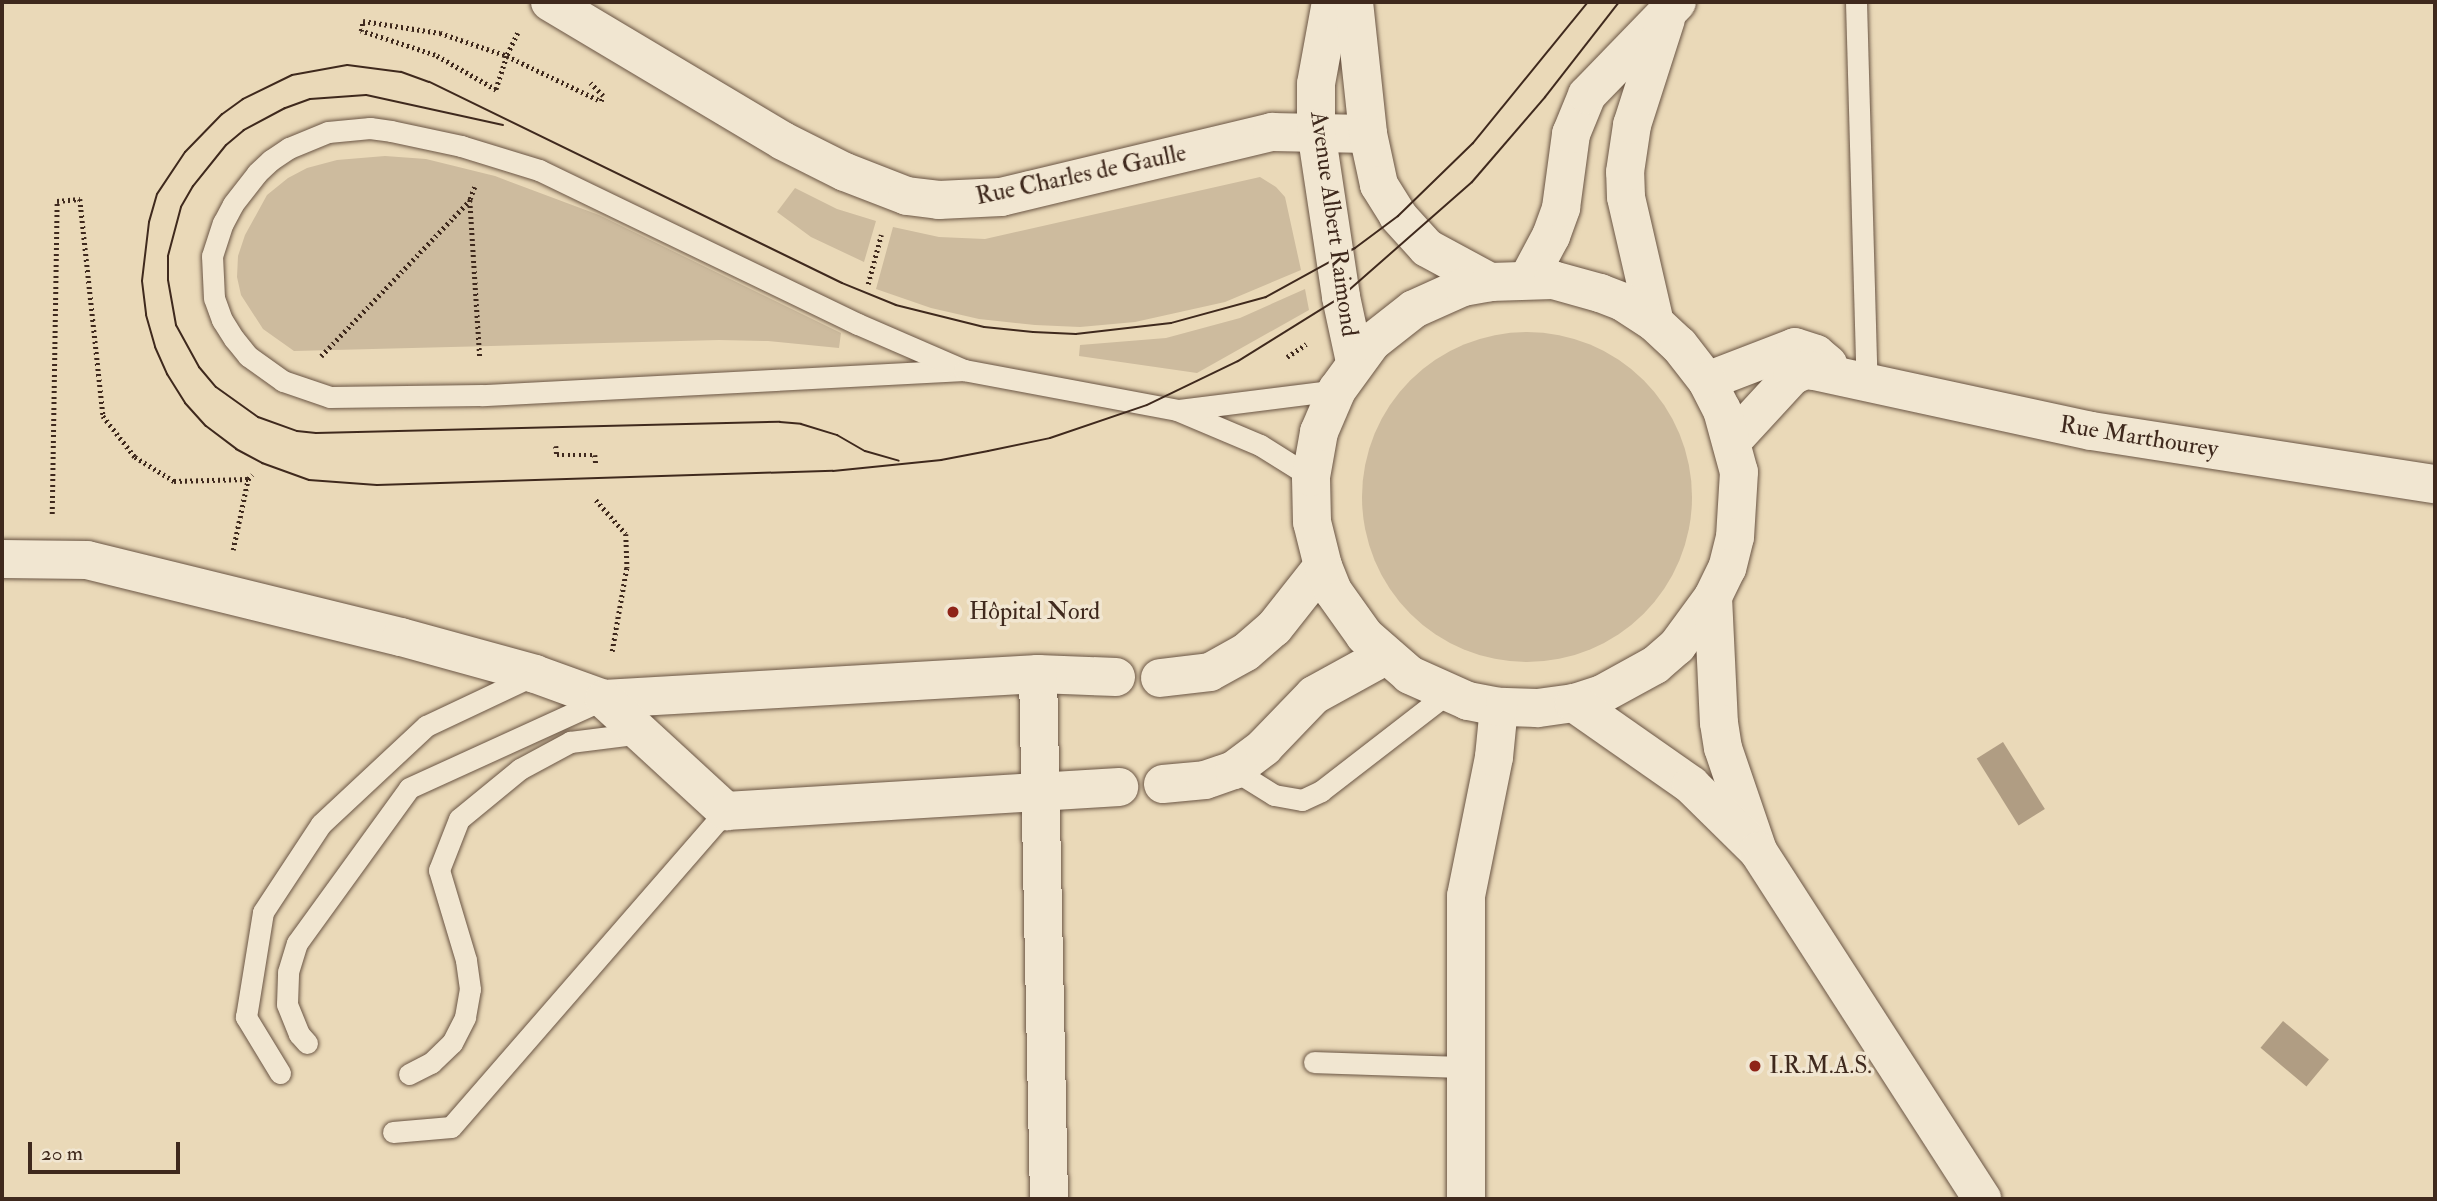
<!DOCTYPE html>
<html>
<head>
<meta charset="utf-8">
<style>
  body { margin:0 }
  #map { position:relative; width:2437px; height:1201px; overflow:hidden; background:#ead9b8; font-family:"IM FELL Double Pica",serif }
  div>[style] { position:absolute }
  .green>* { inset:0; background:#cdbb9e }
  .round { border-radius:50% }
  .water>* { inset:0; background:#b09d83; transform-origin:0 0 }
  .path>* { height:4.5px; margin-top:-2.25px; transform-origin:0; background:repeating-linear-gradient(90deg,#3f291d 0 2px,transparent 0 5.5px) }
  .roads { filter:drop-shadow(0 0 2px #6a5544) drop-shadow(0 0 2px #6a5544) }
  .service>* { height:21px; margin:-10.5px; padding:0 10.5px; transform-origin:10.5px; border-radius:10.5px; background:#f1e6d1 }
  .minor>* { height:38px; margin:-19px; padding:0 19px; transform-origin:19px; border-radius:19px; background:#f1e6d1 }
  .tertiary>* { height:38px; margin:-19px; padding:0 19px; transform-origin:19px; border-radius:19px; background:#f1e6d1 }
  .tram>* { height:2px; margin:-1px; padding:0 1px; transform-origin:1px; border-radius:1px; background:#3f291d }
  .dots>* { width:19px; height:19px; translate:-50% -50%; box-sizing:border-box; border:4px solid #f1e6d1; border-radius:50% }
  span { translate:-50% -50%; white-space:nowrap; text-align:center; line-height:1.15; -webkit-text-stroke:7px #f1e6d1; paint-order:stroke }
  .street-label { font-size:24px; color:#3f291d }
  .poi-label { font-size:24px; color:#3f291d }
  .left { translate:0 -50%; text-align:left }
  .frame { position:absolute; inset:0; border:4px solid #3f291d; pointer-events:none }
  .scale { position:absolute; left:28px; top:1142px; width:152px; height:32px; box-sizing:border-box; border:4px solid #3f291d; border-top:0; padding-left:9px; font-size:21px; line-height:24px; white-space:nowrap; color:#3f291d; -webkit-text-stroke:5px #f1e6d1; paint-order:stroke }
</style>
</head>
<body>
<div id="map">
  <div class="green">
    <div style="clip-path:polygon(385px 156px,426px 159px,495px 176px,599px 215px,841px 333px,839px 348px,768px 341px,719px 340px,294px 351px,263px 329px,241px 295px,237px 277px,238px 256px,245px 235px,267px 195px,288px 178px,307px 168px,337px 160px)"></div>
    <div style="clip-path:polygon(1260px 177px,1276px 187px,1285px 197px,1301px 270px,1225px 302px,1135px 322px,1080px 327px,1035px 325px,979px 319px,931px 308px,876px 289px,893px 227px,939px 237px,985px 239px)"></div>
    <div style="clip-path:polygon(795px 188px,837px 209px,876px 221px,864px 262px,811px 237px,777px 212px)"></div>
    <div style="clip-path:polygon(1305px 289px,1309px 310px,1197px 373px,1079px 356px,1080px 345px,1166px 338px,1240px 318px)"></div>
    <div class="round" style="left:1362px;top:332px;width:330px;height:330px"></div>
  </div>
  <div class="water">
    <div style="left:2003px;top:742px;width:79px;height:31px;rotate:58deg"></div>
    <div style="left:2283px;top:1021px;width:60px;height:35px;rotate:40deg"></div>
  </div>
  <div class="path">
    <div style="left:518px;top:33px;width:25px;rotate:116deg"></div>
    <div style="left:507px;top:56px;width:36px;rotate:108deg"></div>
    <div style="left:496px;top:90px;width:70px;rotate:-150.2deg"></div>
    <div style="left:435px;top:55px;width:78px;rotate:-162deg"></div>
    <div style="left:361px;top:31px;width:10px;rotate:-79deg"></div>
    <div style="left:363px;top:21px;width:78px;rotate:8.9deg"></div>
    <div style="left:440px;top:33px;width:71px;rotate:18.9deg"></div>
    <div style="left:507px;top:56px;width:104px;rotate:25.6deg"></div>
    <div style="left:601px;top:101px;width:5px;rotate:-68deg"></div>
    <div style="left:603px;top:96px;width:18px;rotate:-135deg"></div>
    <div style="left:475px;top:187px;width:14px;rotate:111deg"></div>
    <div style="left:470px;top:200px;width:159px;rotate:86.4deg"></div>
    <div style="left:868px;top:284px;width:51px;rotate:-75.1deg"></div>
    <div style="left:321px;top:356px;width:216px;rotate:-46.3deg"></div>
    <div style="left:1287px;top:357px;width:23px;rotate:-34deg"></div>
    <div style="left:556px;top:446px;width:9px;rotate:84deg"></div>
    <div style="left:557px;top:455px;width:38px"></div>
    <div style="left:595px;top:455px;width:10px;rotate:84deg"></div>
    <div style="left:596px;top:500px;width:45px;rotate:48.6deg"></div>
    <div style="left:626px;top:534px;width:34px;rotate:88deg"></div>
    <div style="left:627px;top:568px;width:87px;rotate:99.9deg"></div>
    <div style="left:52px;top:514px;width:313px;rotate:-89.1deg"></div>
    <div style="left:57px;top:201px;width:23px;rotate:-5deg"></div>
    <div style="left:80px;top:199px;width:218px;rotate:83.9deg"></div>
    <div style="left:103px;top:416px;width:52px;rotate:52deg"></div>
    <div style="left:135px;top:457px;width:46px;rotate:31.6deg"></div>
    <div style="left:174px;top:481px;width:74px;rotate:-1.5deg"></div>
    <div style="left:233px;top:550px;width:73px;rotate:-78.1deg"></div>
    <div style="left:248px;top:479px;width:6px;rotate:-45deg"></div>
  </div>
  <div class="roads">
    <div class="service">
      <div style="left:1856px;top:2px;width:382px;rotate:88.4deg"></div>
      <div style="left:964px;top:370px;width:483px;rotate:177deg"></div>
      <div style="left:482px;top:395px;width:152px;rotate:179.2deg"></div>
      <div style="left:330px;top:397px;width:50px;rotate:-161.2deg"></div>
      <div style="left:283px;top:381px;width:43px;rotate:-144.5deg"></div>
      <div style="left:248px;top:356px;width:22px;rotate:-129deg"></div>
      <div style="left:234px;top:339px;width:22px;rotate:-122deg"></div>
      <div style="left:222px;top:320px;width:23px;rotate:-110deg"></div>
      <div style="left:214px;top:298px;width:42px;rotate:-92.7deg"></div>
      <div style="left:212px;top:256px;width:35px;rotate:-72deg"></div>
      <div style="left:223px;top:223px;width:21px;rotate:-62deg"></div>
      <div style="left:233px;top:204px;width:39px;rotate:-52deg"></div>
      <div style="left:257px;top:173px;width:19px;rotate:-43deg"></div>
      <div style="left:271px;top:160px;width:22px;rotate:-34deg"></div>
      <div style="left:289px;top:148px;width:42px;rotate:-22.3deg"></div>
      <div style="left:328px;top:132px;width:42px;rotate:-5.4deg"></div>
      <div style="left:370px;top:128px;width:21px;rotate:8deg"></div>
      <div style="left:391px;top:131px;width:72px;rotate:12.1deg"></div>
      <div style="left:461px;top:146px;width:82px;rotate:17.1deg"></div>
      <div style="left:539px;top:170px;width:354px;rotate:25.8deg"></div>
      <div style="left:858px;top:324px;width:116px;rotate:23.5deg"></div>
      <div style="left:964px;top:370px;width:217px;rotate:10.6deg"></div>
      <div style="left:1177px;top:410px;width:90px;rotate:22.9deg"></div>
      <div style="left:1260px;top:445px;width:60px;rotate:32.1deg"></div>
      <div style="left:1179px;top:410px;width:159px;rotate:-7.2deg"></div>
      <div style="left:1234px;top:770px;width:47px;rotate:32deg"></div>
      <div style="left:1274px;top:795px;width:28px;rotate:10deg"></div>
      <div style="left:1302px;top:800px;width:21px;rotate:-25deg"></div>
      <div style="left:1321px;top:791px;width:160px;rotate:-37.7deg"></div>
      <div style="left:307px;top:1043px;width:12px;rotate:-132deg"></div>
      <div style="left:299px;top:1034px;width:32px;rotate:-112deg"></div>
      <div style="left:287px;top:1004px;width:32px;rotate:-88deg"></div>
      <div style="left:288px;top:972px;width:30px;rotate:-73deg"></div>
      <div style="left:297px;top:943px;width:191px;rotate:-54.1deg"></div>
      <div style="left:409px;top:788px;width:214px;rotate:-24.5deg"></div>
      <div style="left:1314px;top:1062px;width:152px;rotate:1.9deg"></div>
      <div style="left:280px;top:1073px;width:66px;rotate:-121.3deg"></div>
      <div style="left:246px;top:1017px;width:106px;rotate:-80.8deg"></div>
      <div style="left:263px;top:912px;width:105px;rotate:-56.6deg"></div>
      <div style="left:321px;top:824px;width:144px;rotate:-43deg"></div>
      <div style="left:426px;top:726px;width:119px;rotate:-25.3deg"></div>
      <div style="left:409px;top:1074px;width:25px;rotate:-27deg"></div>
      <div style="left:431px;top:1063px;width:29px;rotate:-44deg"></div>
      <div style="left:452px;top:1043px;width:29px;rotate:-63deg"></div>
      <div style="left:465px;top:1017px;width:28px;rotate:-80deg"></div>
      <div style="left:470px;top:989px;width:29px;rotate:-98deg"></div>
      <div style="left:466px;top:960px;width:94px;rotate:-106.7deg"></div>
      <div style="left:439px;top:870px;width:55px;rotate:-68.6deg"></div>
      <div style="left:459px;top:819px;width:79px;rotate:-39.3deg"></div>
      <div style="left:520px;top:769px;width:57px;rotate:-28.4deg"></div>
      <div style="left:570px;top:742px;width:72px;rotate:-7.2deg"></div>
      <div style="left:393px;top:1132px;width:58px;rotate:-4.9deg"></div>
      <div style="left:451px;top:1127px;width:419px;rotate:-49deg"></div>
    </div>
    <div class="minor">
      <div style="left:550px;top:2px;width:271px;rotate:30.8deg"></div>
      <div style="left:783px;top:141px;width:69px;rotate:26.6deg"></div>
      <div style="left:845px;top:172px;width:66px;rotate:21.2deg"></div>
      <div style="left:907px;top:196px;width:32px;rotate:7deg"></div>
      <div style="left:939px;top:200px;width:62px;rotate:-2.8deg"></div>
      <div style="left:1001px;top:197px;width:279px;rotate:-13.5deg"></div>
      <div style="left:1272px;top:132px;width:96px;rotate:1.2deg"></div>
      <div style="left:1707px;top:381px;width:94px;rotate:-21.1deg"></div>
      <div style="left:1795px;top:347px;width:22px;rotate:18deg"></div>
      <div style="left:1816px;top:354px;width:16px;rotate:40deg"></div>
      <div style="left:1733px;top:440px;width:87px;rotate:-47.3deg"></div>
      <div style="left:1792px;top:376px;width:14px;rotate:-25deg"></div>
      <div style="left:1805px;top:370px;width:9px;rotate:6deg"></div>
      <div style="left:1814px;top:371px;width:283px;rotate:12.2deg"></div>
      <div style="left:2091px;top:431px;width:348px;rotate:8.8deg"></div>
      <div style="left:2px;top:559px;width:85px;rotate:0.7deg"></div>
      <div style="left:87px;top:560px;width:323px;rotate:13.8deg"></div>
      <div style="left:401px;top:637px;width:139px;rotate:15.4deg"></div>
      <div style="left:535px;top:674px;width:73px;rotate:19.9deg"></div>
      <div style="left:1038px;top:674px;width:525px;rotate:88.8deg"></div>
      <div style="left:1116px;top:677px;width:78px;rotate:-177.8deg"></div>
      <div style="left:1038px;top:674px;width:435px;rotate:176.7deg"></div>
      <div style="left:604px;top:699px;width:166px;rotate:42.6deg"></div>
      <div style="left:726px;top:811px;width:394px;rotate:-3.5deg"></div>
      <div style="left:1160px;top:678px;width:50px;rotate:-6.8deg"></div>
      <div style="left:1210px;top:672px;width:41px;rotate:-29.1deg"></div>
      <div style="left:1246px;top:652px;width:37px;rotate:-41deg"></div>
      <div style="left:1274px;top:628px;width:79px;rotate:-51.7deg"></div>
      <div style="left:1163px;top:784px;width:42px;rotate:-5.4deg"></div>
      <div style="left:1205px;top:780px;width:31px;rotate:-19deg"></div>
      <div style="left:1234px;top:770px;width:38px;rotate:-37deg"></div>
      <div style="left:1264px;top:747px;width:72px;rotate:-46.1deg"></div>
      <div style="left:1314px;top:695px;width:81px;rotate:-28.8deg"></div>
      <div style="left:1466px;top:1199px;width:303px;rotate:-90deg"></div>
      <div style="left:1466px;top:896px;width:142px;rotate:-78.6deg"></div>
      <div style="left:1494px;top:757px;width:50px;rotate:-84.3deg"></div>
    </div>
    <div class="tertiary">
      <div style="left:1331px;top:2px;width:83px;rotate:100.4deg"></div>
      <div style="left:1316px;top:84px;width:47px;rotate:90deg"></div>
      <div style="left:1316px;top:131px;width:168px;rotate:81.4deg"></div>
      <div style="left:1341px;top:297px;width:66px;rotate:77.8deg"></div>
      <div style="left:1354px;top:2px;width:133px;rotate:83.9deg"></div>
      <div style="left:1368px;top:134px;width:52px;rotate:77.8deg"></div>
      <div style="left:1379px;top:185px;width:36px;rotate:58deg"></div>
      <div style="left:1398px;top:216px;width:43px;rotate:47.8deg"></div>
      <div style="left:1427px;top:248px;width:72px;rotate:28.4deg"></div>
      <div style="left:1528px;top:279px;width:49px;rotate:-61.9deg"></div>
      <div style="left:1551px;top:236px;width:30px;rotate:-70deg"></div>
      <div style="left:1561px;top:208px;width:75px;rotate:-82.3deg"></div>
      <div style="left:1571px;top:134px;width:42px;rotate:-67.7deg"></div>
      <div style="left:1587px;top:95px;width:129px;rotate:-45.9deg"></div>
      <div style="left:1655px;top:323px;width:129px;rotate:-103deg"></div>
      <div style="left:1626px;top:197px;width:25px;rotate:-92deg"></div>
      <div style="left:1625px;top:172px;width:48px;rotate:-81.5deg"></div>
      <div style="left:1632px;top:125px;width:111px;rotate:-72.2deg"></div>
      <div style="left:1713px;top:597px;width:61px;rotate:126.3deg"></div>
      <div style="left:1677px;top:646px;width:29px;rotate:139deg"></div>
      <div style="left:1655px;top:665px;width:60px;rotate:151.3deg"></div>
      <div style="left:1602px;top:694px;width:29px;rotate:162deg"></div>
      <div style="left:1574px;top:703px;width:37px;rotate:172deg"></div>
      <div style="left:1537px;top:708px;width:38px;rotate:-178deg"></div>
      <div style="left:1499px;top:707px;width:32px;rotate:-169deg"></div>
      <div style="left:1468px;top:701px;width:64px;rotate:-155.9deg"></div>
      <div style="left:1410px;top:675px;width:60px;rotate:-139.1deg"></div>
      <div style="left:1365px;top:636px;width:55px;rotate:-125.4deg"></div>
      <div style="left:1333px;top:591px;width:27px;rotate:-112deg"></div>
      <div style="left:1323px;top:566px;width:45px;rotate:-104deg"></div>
      <div style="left:1312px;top:522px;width:45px;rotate:-91.3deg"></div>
      <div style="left:1311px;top:477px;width:46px;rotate:-79.9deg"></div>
      <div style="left:1319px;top:432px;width:46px;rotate:-66.8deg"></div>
      <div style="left:1337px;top:390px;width:59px;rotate:-53.9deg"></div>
      <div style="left:1372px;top:342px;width:53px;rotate:-38.2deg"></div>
      <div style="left:1414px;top:309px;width:54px;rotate:-24.2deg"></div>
      <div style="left:1463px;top:287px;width:27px;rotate:-10deg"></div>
      <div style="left:1490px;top:282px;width:63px;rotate:-1.8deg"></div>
      <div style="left:1553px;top:280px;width:49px;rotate:15.5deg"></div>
      <div style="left:1600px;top:293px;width:25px;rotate:21deg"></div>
      <div style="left:1623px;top:302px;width:38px;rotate:33deg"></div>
      <div style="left:1655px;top:323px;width:33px;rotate:43deg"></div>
      <div style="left:1679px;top:345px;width:46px;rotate:52.1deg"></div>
      <div style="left:1707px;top:381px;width:33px;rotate:63deg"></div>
      <div style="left:1722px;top:410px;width:64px;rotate:74.7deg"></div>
      <div style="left:1739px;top:472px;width:65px;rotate:93.5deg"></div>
      <div style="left:1735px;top:537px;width:32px;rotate:104deg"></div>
      <div style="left:1727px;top:568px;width:32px;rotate:116deg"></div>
      <div style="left:1713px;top:597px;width:126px;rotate:87.3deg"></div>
      <div style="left:1719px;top:723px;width:25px;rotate:81deg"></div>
      <div style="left:1723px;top:748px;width:109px;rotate:71.2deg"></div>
      <div style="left:1574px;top:703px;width:143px;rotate:35deg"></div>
      <div style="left:1691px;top:785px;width:94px;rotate:44.6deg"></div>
      <div style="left:1758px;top:851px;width:414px;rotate:57.2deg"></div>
    </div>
  </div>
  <div class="tram">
    <div style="left:1588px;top:2px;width:182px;rotate:129.2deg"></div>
    <div style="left:1473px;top:143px;width:105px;rotate:135.8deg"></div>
    <div style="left:1398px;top:216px;width:54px;rotate:143.3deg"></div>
    <div style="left:1355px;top:248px;width:102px;rotate:151.2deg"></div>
    <div style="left:1266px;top:297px;width:98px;rotate:164.7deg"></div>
    <div style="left:1171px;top:323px;width:96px;rotate:173.4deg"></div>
    <div style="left:1076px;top:334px;width:43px;rotate:-177.3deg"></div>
    <div style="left:1033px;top:332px;width:49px;rotate:-174.2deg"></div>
    <div style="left:984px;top:327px;width:91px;rotate:-166deg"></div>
    <div style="left:896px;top:305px;width:58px;rotate:-157.8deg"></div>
    <div style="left:842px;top:283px;width:459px;rotate:-154deg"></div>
    <div style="left:429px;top:82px;width:30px;rotate:-160deg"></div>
    <div style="left:401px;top:72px;width:54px;rotate:-172.6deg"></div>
    <div style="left:347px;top:65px;width:56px;rotate:169.7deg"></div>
    <div style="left:292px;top:75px;width:55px;rotate:153.9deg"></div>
    <div style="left:243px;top:99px;width:26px;rotate:144deg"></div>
    <div style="left:222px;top:114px;width:53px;rotate:134.2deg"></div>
    <div style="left:185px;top:152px;width:50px;rotate:123.7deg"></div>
    <div style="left:157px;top:194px;width:29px;rotate:106deg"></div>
    <div style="left:149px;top:222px;width:59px;rotate:96.8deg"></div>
    <div style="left:142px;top:281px;width:34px;rotate:83deg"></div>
    <div style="left:146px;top:315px;width:33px;rotate:74deg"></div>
    <div style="left:155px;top:347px;width:30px;rotate:66deg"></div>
    <div style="left:167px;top:374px;width:34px;rotate:58deg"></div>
    <div style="left:185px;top:403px;width:31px;rotate:48deg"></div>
    <div style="left:206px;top:426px;width:38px;rotate:37deg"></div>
    <div style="left:236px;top:449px;width:30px;rotate:28deg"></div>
    <div style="left:262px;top:463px;width:50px;rotate:19.9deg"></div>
    <div style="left:309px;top:480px;width:68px;rotate:4.2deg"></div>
    <div style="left:377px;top:485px;width:456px;rotate:-1.8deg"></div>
    <div style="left:833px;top:471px;width:109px;rotate:-5.8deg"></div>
    <div style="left:941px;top:460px;width:48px;rotate:-10.8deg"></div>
    <div style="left:988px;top:451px;width:63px;rotate:-11.8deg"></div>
    <div style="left:1050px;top:438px;width:102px;rotate:-18.8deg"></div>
    <div style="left:1147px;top:405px;width:101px;rotate:-25.8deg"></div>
    <div style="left:1238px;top:361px;width:121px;rotate:-31.9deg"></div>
    <div style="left:1341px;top:297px;width:174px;rotate:-41.3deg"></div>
    <div style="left:1472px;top:182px;width:112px;rotate:-49.3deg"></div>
    <div style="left:1545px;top:97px;width:120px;rotate:-52.1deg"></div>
    <div style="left:503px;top:125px;width:140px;rotate:-167.6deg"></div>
    <div style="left:366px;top:95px;width:56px;rotate:175.9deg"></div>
    <div style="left:310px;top:99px;width:27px;rotate:160deg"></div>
    <div style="left:285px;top:108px;width:47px;rotate:151.8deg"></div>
    <div style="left:244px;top:130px;width:23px;rotate:140deg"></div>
    <div style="left:226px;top:145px;width:53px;rotate:128.8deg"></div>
    <div style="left:193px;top:186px;width:24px;rotate:120deg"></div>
    <div style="left:181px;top:207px;width:51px;rotate:104.9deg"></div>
    <div style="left:168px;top:256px;width:24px;rotate:90deg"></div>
    <div style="left:168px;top:280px;width:46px;rotate:79.9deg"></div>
    <div style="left:176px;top:325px;width:48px;rotate:61.3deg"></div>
    <div style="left:199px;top:367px;width:26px;rotate:50deg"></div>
    <div style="left:216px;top:387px;width:52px;rotate:35.5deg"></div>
    <div style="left:258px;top:417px;width:41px;rotate:19.7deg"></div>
    <div style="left:297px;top:431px;width:19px;rotate:6deg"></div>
    <div style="left:316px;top:433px;width:464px;rotate:-1.4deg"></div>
    <div style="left:780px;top:422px;width:21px;rotate:5deg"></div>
    <div style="left:801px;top:424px;width:38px;rotate:17deg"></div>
    <div style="left:837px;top:435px;width:32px;rotate:30deg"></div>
    <div style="left:865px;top:451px;width:35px;rotate:16deg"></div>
  </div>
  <div class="dots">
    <div style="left:953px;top:612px;background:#8f2418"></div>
    <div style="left:1755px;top:1066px;background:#8f2418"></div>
  </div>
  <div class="street-label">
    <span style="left:1081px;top:175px;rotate:-12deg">Rue Charles de Gaulle</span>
    <span style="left:1334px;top:224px;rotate:82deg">Avenue Albert Raimond</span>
    <span style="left:2139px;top:437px;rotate:9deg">Rue Marthourey</span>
  </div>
  <div class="poi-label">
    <span class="left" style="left:969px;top:612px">Hôpital Nord</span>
    <span class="left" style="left:1769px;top:1066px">I.R.M.A.S.</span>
  </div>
  <div class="frame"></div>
  <div class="scale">20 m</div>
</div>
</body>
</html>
